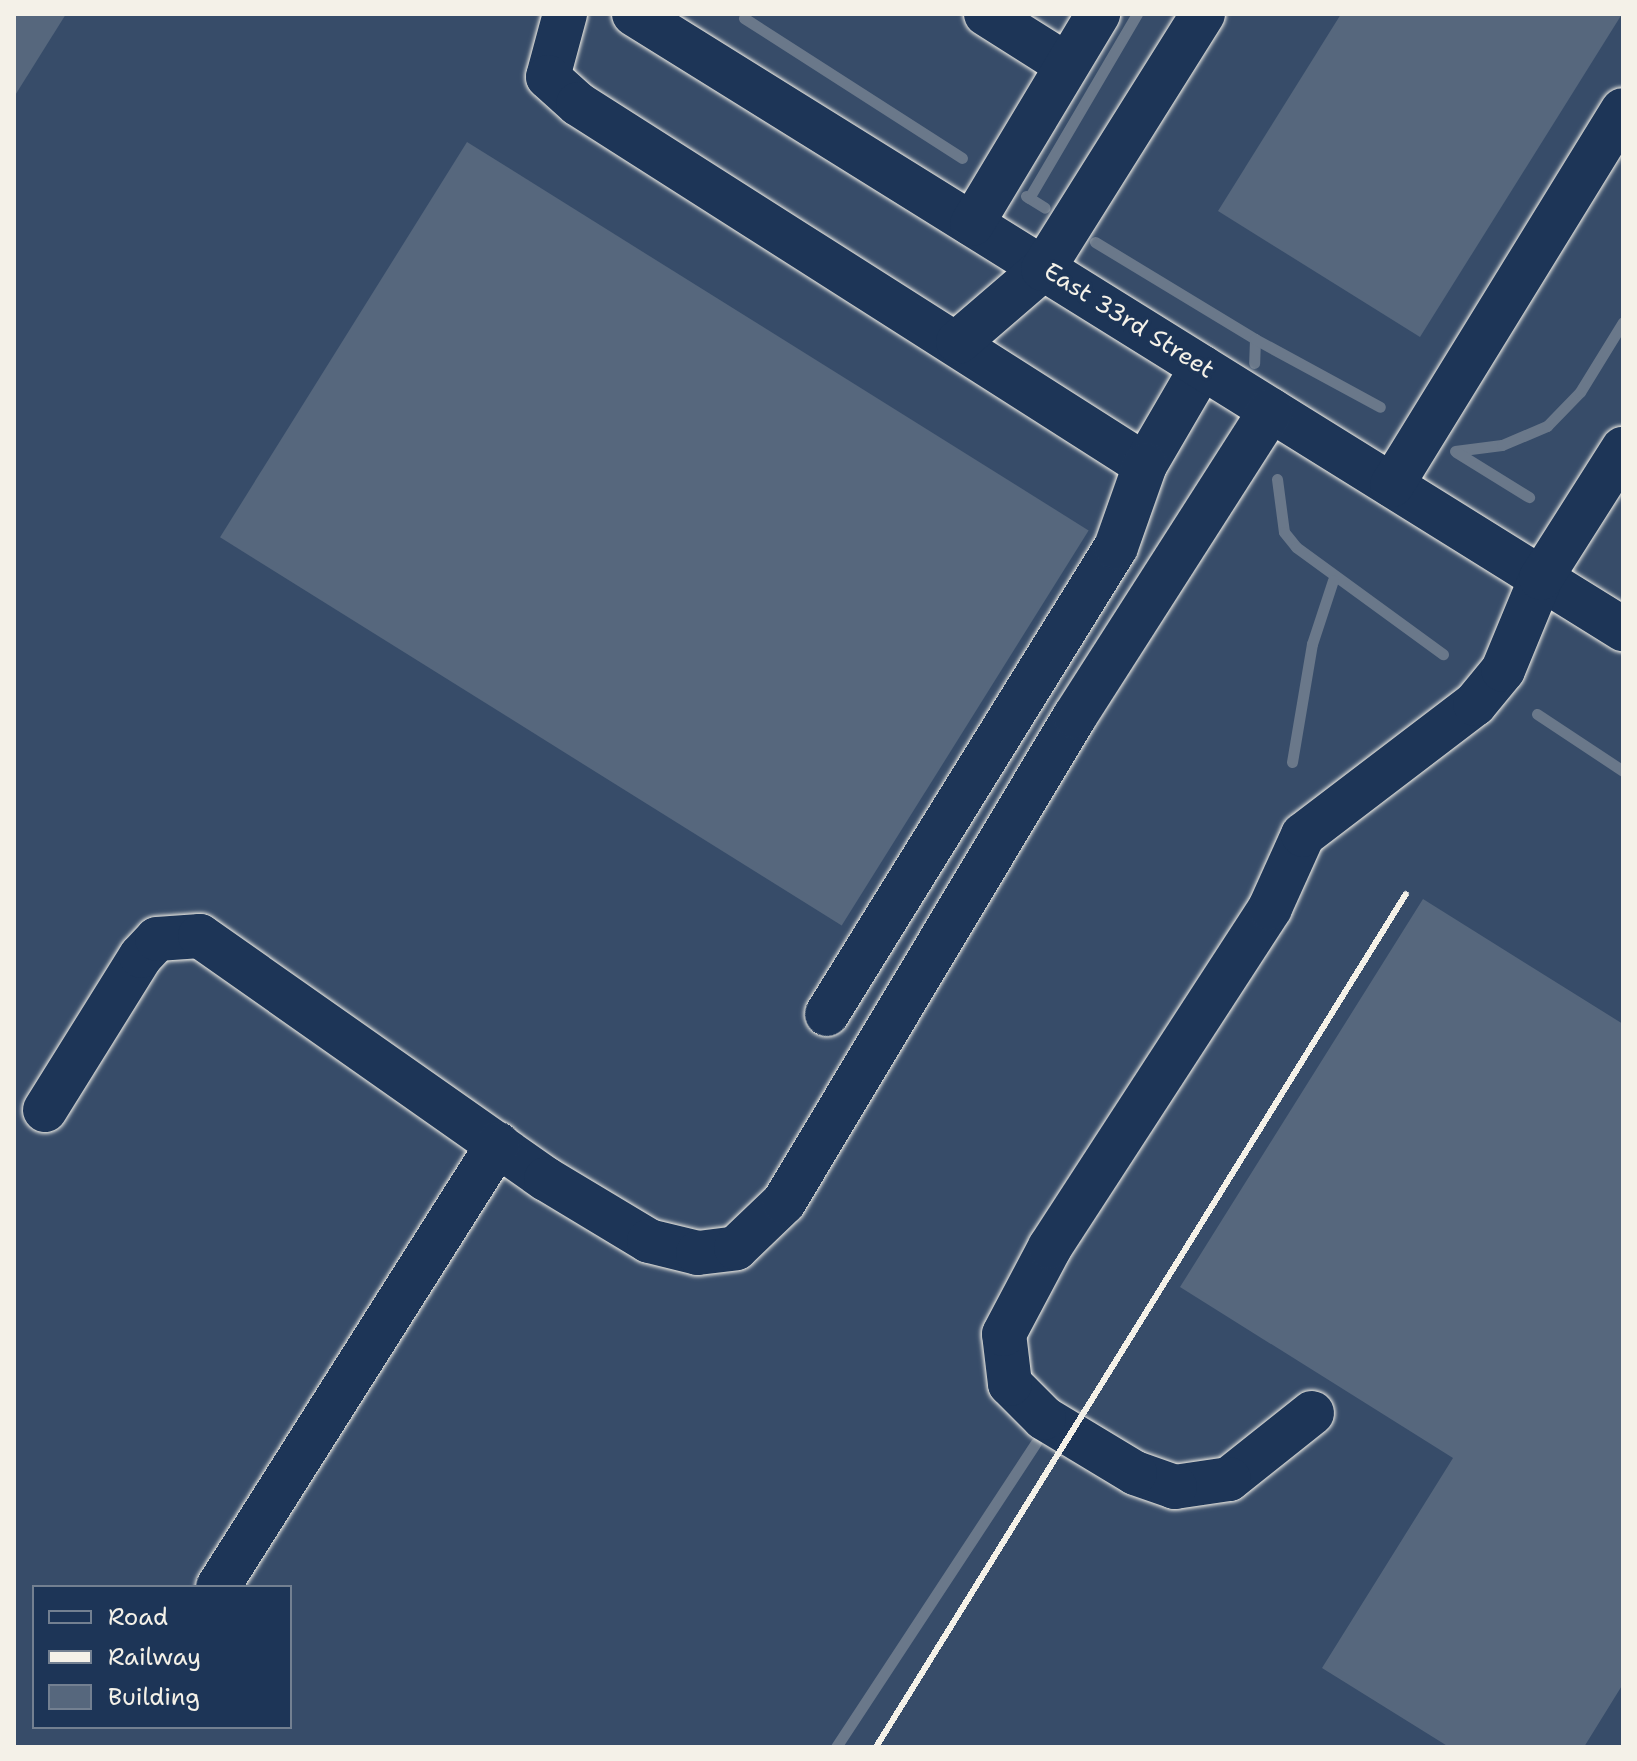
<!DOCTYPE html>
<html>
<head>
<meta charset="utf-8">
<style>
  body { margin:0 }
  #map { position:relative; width:1637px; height:1761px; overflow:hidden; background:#2a4060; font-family:"Shantell Sans",sans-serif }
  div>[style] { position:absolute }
  .built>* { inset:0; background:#374c69 }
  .stream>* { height:11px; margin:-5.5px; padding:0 5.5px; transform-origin:5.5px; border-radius:5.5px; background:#6a788a }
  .building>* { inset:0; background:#56677d; transform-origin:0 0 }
  .roads { filter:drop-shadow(0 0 2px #f4f1e8) drop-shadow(0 0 2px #f4f1e8) }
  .minor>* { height:44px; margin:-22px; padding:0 22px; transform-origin:22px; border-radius:22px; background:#1d3557 }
  .rail>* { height:6px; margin:-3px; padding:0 3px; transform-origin:3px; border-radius:3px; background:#f4f1e8 }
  span { translate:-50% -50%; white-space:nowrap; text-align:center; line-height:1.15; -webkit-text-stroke:7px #1d3557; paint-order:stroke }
  .street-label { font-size:24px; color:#f4f1e8 }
  .frame { position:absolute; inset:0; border:16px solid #f4f1e8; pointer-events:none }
  .legend { position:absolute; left:32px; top:1585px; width:260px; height:144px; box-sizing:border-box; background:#1d3557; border:2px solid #738091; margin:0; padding:10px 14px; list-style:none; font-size:24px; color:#f4f1e8 }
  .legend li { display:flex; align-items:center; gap:16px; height:40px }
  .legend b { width:40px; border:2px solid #738091 }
</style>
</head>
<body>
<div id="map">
  <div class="built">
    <div style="clip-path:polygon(evenodd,14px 14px,1623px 14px,1623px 1747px,14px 1747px,14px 14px,34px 1587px,290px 1587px,290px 1727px,34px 1727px,34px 1587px)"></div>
  </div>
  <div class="stream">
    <div style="left:744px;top:18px;width:259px;rotate:32.7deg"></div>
    <div style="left:1026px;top:196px;width:22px;rotate:32deg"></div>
    <div style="left:1029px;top:198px;width:213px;rotate:-59.6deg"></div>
    <div style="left:1095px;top:242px;width:187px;rotate:31.2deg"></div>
    <div style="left:1255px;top:339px;width:24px;rotate:92deg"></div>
    <div style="left:1255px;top:339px;width:142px;rotate:28.5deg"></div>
    <div style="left:1455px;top:451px;width:47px;rotate:-7.3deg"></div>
    <div style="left:1502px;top:445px;width:49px;rotate:-22.9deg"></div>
    <div style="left:1547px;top:426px;width:47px;rotate:-45.9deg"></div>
    <div style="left:1580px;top:392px;width:82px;rotate:-58.4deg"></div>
    <div style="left:1456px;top:452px;width:86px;rotate:31.7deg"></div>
    <div style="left:1277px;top:479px;width:53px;rotate:82.5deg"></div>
    <div style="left:1284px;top:532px;width:19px;rotate:51deg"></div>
    <div style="left:1296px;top:547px;width:182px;rotate:36.1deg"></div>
    <div style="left:1537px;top:714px;width:103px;rotate:33.5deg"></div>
    <div style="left:1292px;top:762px;width:120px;rotate:-80.4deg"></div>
    <div style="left:1312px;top:644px;width:67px;rotate:-71.8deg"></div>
    <div style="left:836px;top:1747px;width:364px;rotate:-56.7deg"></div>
  </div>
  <div class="building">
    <div style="clip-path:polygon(14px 14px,66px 14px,14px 97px)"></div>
    <div style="clip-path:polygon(1341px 14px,1622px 14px,1420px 337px,1218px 211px)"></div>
    <div style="left:467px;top:142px;width:733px;height:466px;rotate:32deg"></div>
    <div style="clip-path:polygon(1423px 899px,1623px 1024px,1623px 1684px,1584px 1747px,1449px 1747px,1322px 1668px,1453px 1458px,1180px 1287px)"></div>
  </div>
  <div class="roads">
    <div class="minor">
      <div style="left:565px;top:14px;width:65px;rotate:105.1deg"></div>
      <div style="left:548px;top:77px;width:40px;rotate:42deg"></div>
      <div style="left:578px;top:104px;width:672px;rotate:32.48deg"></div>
      <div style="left:1145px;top:465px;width:113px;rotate:-59.8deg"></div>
      <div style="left:634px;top:14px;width:1165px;rotate:31.88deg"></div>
      <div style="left:986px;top:14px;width:93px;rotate:32.3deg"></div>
      <div style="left:972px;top:224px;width:245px;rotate:-59deg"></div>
      <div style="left:958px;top:342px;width:112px;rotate:-40.7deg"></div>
      <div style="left:1043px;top:269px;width:301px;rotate:-57.9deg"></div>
      <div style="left:1392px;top:485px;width:440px;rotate:-58.4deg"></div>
      <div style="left:827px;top:1014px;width:549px;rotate:-58.25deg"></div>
      <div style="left:1116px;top:547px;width:87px;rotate:-70.5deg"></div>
      <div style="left:45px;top:1110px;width:181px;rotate:-58.1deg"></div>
      <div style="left:141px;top:956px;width:23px;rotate:-47deg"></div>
      <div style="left:157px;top:939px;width:43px;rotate:-4deg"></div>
      <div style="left:200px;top:936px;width:423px;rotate:35.1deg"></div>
      <div style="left:546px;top:1179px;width:120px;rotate:31deg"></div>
      <div style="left:649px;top:1241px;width:50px;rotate:13.8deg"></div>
      <div style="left:698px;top:1253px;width:38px;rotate:-7deg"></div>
      <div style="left:736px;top:1248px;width:66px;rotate:-43.8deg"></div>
      <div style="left:784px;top:1202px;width:566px;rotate:-59.09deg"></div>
      <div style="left:1075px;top:716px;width:363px;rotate:-57.4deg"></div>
      <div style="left:1312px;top:1413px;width:106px;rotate:141.5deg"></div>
      <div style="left:1229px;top:1479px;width:55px;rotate:171.6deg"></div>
      <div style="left:1175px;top:1487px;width:42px;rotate:-160.7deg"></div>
      <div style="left:1135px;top:1473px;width:106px;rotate:-148.9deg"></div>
      <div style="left:1044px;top:1418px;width:48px;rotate:-135deg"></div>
      <div style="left:1010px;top:1384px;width:50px;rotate:-96.8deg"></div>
      <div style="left:1004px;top:1334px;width:98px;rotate:-62.1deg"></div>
      <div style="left:1050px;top:1247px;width:404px;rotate:-57deg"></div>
      <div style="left:1270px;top:908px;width:80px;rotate:-65.7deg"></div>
      <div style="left:1303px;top:835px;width:216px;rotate:-37.3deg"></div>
      <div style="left:1475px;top:704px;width:44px;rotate:-50.5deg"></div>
      <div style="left:1503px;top:670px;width:100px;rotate:-67.6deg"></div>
      <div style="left:1541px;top:578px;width:153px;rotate:-57.6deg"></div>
      <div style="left:218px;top:1587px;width:524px;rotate:-57.7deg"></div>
    </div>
  </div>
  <div class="rail">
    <div style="left:876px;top:1747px;width:1004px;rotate:-58.15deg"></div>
  </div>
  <div class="street-label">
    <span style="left:1129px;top:321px;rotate:32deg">East 33rd Street</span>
  </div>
  <div class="frame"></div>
  <ul class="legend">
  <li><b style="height:10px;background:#1d3557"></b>Road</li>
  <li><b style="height:10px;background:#f4f1e8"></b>Railway</li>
  <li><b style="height:22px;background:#56677d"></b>Building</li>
  </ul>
</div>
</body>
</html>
